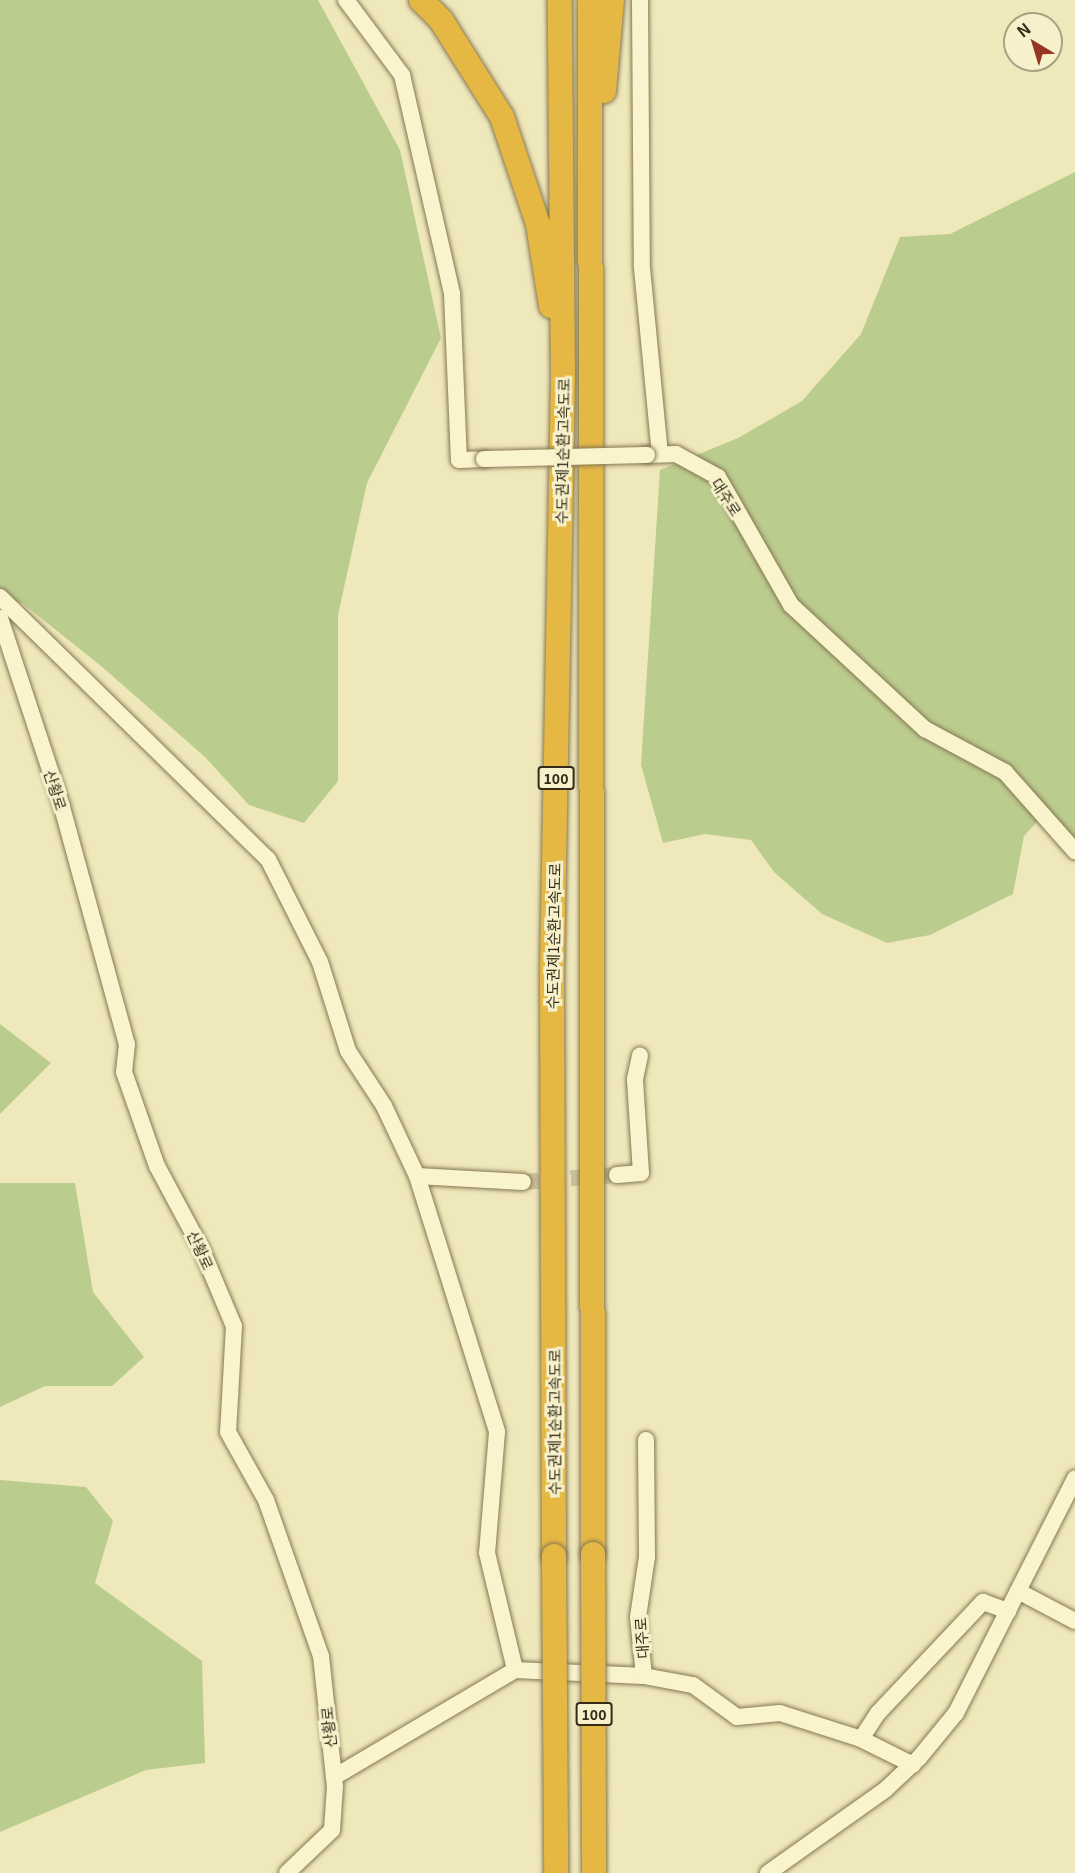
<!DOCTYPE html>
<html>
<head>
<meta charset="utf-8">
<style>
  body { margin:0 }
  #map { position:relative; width:1075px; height:1873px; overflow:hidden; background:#efe8ba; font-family:Georgia,"Noto Sans KR",serif }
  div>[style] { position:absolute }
  .green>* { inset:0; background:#bbcd8e }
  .minor-tunnel>* { height:16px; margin-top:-8px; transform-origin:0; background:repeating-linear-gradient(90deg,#cac29a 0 16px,transparent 0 24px) }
  .roads { filter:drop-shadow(0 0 2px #867754) drop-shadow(0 0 2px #867754) }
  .minor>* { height:16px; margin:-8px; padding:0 8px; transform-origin:8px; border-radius:8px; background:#faf4cd }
  .highway>* { height:24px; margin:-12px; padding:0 12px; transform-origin:12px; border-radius:12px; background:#e5b844 }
  .bridges { filter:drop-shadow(0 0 2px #867754) drop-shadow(0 0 2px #867754) }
  .minor-bridge>* { height:16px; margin:-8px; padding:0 8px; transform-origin:8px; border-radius:8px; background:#faf4cd }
  .highway-bridge>* { height:24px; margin:-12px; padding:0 12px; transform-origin:12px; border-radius:12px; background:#e5b844 }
  span { translate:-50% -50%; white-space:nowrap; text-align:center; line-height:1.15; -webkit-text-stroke:6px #f6f1ca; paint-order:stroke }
  .shield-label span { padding:2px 4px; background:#f6f1ca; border:2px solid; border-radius:4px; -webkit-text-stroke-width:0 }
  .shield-label { font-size:14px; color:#342b1a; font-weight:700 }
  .street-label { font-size:15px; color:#342b1a }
  .north { position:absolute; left:1003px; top:12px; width:60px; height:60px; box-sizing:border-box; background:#f6f1ca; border:2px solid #a8a284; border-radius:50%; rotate:322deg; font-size:16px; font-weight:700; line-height:24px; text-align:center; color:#342b1a }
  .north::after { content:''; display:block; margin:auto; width:21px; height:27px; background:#983422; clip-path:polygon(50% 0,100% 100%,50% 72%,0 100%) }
</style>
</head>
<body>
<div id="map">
  <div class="green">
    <div style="clip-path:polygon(0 0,318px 0,400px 150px,441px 338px,367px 483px,338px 615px,338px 781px,304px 823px,249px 805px,205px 757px,101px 666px,22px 603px,0 598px)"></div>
    <div style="clip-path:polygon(1075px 172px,1075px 849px,1038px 821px,1024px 836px,1013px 894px,930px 935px,887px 943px,822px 914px,774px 872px,751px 840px,705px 834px,663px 843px,641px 765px,660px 470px,738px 438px,802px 401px,861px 334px,900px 237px,950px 234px)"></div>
    <div style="clip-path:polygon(0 1024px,51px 1063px,0 1114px)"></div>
    <div style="clip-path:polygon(0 1183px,75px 1183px,93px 1292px,144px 1357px,112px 1386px,45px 1386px,0 1407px)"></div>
    <div style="clip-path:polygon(0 1480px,86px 1487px,113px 1521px,95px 1583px,202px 1661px,205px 1763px,146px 1770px,0 1832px)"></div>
  </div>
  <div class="minor-tunnel">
    <div style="left:523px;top:1182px;width:94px;rotate:-4.3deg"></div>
  </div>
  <div class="roads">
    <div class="minor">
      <div style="left:346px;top:0;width:94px;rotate:53.3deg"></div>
      <div style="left:402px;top:75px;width:225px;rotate:77.1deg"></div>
      <div style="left:452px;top:294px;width:166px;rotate:87.6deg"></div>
      <div style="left:459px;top:460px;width:25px;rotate:-2deg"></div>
      <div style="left:640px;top:0;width:268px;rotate:89.6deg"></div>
      <div style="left:642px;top:268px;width:187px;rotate:84.5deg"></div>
      <div style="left:647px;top:455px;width:29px;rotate:-2deg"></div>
      <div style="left:676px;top:454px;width:48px;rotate:28.7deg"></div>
      <div style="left:718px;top:477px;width:147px;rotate:60.3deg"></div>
      <div style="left:791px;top:605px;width:183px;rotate:42.8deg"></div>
      <div style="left:925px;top:729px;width:91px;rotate:28.3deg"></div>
      <div style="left:1005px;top:772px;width:106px;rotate:48.5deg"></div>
      <div style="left:0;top:597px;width:375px;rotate:44.4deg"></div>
      <div style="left:268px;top:859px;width:115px;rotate:63.2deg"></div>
      <div style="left:320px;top:962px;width:93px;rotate:72.5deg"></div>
      <div style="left:348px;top:1051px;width:66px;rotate:56.8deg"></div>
      <div style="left:384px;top:1106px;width:77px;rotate:64.8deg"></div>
      <div style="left:417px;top:1176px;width:268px;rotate:72.6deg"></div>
      <div style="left:497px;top:1432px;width:121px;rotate:94.7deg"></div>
      <div style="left:487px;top:1553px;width:120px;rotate:76.5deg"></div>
      <div style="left:0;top:618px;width:199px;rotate:71.8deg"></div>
      <div style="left:62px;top:807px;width:246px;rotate:74.7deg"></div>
      <div style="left:127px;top:1044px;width:28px;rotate:96deg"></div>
      <div style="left:124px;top:1072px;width:100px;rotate:70.7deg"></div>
      <div style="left:157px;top:1166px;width:93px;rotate:61.8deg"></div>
      <div style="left:201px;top:1248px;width:85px;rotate:67.1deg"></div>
      <div style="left:234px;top:1326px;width:106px;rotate:93.2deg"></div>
      <div style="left:228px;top:1432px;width:78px;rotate:60.8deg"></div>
      <div style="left:266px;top:1500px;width:165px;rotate:70.6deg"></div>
      <div style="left:321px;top:1656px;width:131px;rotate:83.9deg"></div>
      <div style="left:335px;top:1786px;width:44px;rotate:93.9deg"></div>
      <div style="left:332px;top:1830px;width:62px;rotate:136.3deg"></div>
      <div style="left:617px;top:1175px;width:24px;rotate:-5deg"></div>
      <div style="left:641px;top:1173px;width:94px;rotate:-93.7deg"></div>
      <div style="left:635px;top:1079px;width:24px;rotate:-78deg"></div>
      <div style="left:417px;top:1176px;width:106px;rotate:3.2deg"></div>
      <div style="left:1018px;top:1591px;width:64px;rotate:27.8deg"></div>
      <div style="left:644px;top:1676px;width:59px;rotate:-95.8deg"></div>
      <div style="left:638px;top:1617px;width:61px;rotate:-81.5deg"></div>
      <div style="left:647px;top:1557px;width:117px;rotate:-90.5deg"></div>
      <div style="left:861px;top:1739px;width:31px;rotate:-57deg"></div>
      <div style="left:878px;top:1713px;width:153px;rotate:-46.6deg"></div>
      <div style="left:983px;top:1602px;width:27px;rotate:20deg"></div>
      <div style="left:334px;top:1777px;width:210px;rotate:-30.6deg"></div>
      <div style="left:515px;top:1670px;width:129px;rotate:2.7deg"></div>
      <div style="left:644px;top:1676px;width:50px;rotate:10.4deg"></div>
      <div style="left:693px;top:1685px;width:54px;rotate:36deg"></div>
      <div style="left:737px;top:1717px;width:43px;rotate:-5.3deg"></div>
      <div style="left:780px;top:1713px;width:85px;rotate:17.8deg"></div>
      <div style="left:861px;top:1739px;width:58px;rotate:26.6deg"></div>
      <div style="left:768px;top:1873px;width:143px;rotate:-35.4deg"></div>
      <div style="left:885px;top:1790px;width:47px;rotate:-43.3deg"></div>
      <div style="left:919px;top:1758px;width:58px;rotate:-50.6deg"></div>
      <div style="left:956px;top:1713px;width:263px;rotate:-63.1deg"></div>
    </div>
    <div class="highway">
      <div style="left:421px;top:0;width:28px;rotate:45deg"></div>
      <div style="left:441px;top:20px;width:115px;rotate:57.8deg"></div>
      <div style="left:502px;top:117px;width:113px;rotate:71.4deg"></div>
      <div style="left:538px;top:224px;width:83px;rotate:81deg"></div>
      <div style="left:590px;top:0;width:1554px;rotate:89.89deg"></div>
      <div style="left:604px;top:91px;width:91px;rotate:-85deg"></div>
      <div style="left:554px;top:1556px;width:584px;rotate:-90.2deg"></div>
      <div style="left:552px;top:972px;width:593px;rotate:-88.94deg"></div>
      <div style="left:563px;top:379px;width:379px;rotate:-90.5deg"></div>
    </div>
  </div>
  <div class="bridges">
    <div class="minor-bridge">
      <div style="left:484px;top:459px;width:163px;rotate:-1.4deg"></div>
    </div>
    <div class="highway-bridge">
      <div style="left:593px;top:1554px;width:319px;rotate:89.8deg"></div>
      <div style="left:554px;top:1556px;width:317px;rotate:89.6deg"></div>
    </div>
  </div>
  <div class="shield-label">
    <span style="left:556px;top:778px">100</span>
    <span style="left:594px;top:1714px">100</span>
  </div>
  <div class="street-label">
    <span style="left:562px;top:451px;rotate:-89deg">수도권제1순환고속도로</span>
    <span style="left:727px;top:497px;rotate:57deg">대주로</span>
    <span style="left:56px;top:790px;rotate:72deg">산황로</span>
    <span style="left:553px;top:936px;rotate:-89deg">수도권제1순환고속도로</span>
    <span style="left:201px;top:1250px;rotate:65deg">산황로</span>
    <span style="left:554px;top:1422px;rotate:-90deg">수도권제1순환고속도로</span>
    <span style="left:641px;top:1638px;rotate:-94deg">대주로</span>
    <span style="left:328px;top:1727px;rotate:-96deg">산황로</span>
  </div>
  <div class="north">N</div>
</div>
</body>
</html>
